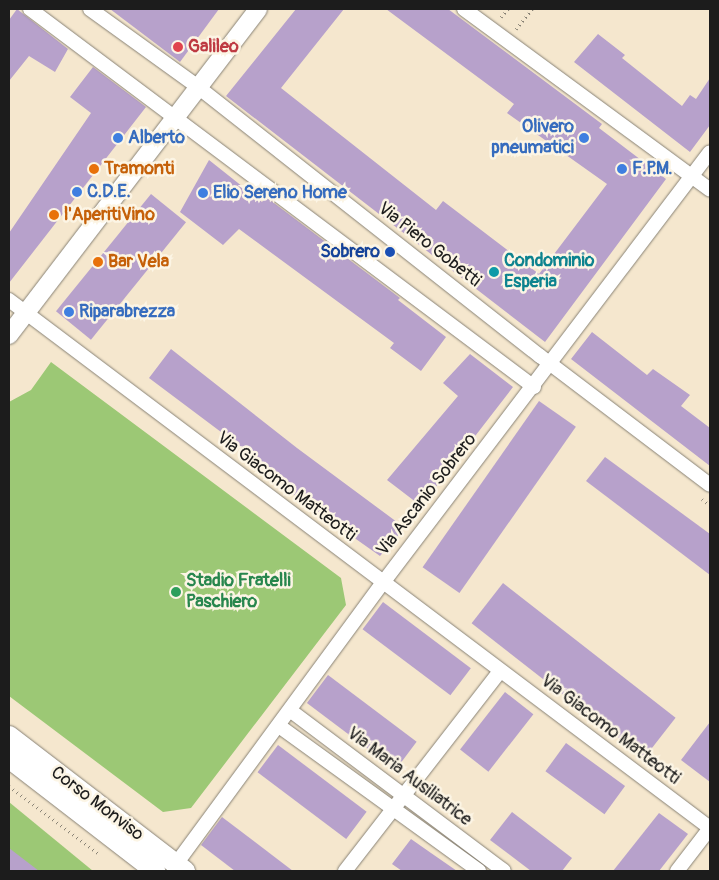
<!DOCTYPE html>
<html>
<head>
<meta charset="utf-8">
<style>
  body { margin:0 }
  #map { position:relative; width:719px; height:880px; overflow:hidden; background:#f5e7ce; font-family:Pangolin,sans-serif }
  div>[style] { position:absolute }
  .green>* { inset:0; background:#9cc875 }
  .building>* { inset:0; background:#b7a1cb; transform-origin:0 0 }
  .path>* { height:3px; margin-top:-1.5px; transform-origin:0; background:repeating-linear-gradient(90deg,#888275 0 1px,transparent 0 5px) }
  .roads { filter:drop-shadow(0 0 1px #888275) drop-shadow(0 0 1px #888275) }
  .minor>* { height:14px; margin:-7px; padding:0 7px; transform-origin:7px; border-radius:7px; background:#fff }
  .tertiary>* { height:18px; margin:-9px; padding:0 9px; transform-origin:9px; border-radius:9px; background:#fff }
  .secondary>* { height:20px; margin:-10px; padding:0 10px; transform-origin:10px; border-radius:10px; background:#fff }
  .dots>* { width:14px; height:14px; translate:-50% -50%; box-sizing:border-box; border:2px solid #fcf5e5; border-radius:50% }
  span { translate:-50% -50%; white-space:nowrap; text-align:center; line-height:1.15; -webkit-text-stroke:5px #fcf5e5; paint-order:stroke }
  .health-label { font-size:18px; color:#be3a42; font-weight:700 }
  .left { translate:0 -50%; text-align:left }
  .shop-label { font-size:18px; color:#366cbe; font-weight:700 }
  .right { translate:-100% -50%; text-align:right }
  .food-label { font-size:18px; color:#c56008; font-weight:700 }
  .street-label { font-size:18px; color:#1c1c1c }
  .transit-label { font-size:18px; color:#164399; font-weight:700 }
  .culture-label { font-size:18px; color:#0d838f; font-weight:700 }
  .leisure-label { font-size:18px; color:#27864d; font-weight:700 }
  .frame { position:absolute; inset:0; border:10px solid #1c1c1c; pointer-events:none }
</style>
</head>
<body>
<div id="map">
  <div class="green">
    <div style="clip-path:polygon(51px 362px,341px 578px,346px 605px,191px 808px,163px 812px,9px 696px,9px 402px,31px 390px)"></div>
    <div style="clip-path:polygon(9px 802px,93px 871px,9px 871px)"></div>
  </div>
  <div class="building">
    <div style="clip-path:polygon(17px 9px,68px 49px,55px 72px,29px 56px,9px 81px,9px 20px)"></div>
    <div style="clip-path:polygon(110px 9px,219px 9px,180px 62px)"></div>
    <div style="clip-path:polygon(296px 9px,344px 9px,281px 88px,436px 210px,443px 201px,539px 274px,607px 184px,507px 113px,514px 104px,386px 9px,448px 9px,602px 124px,599px 128px,666px 179px,545px 342px,226px 96px)"></div>
    <div style="clip-path:polygon(598px 34px,625px 55px,622px 58px,682px 106px,690px 95px,696px 99px,710px 78px,710px 125px,690px 152px,574px 62px)"></div>
    <div style="clip-path:polygon(93px 67px,146px 107px,9px 283px,9px 233px,91px 113px,70px 97px)"></div>
    <div style="clip-path:polygon(209px 160px,262px 202px,266px 197px,400px 298px,398px 300px,446px 337px,421px 371px,390px 348px,394px 343px,239px 229px,223px 245px,180px 212px)"></div>
    <div style="left:151px;top:194px;width:45px;height:151px;rotate:39deg"></div>
    <div style="clip-path:polygon(592px 332px,647px 375px,653px 369px,690px 395px,681px 406px,710px 428px,710px 466px,571px 359px)"></div>
    <div style="clip-path:polygon(171px 349px,297px 448px,405px 528px,380px 556px,278px 484px,273px 471px,149px 378px)"></div>
    <div style="clip-path:polygon(470px 354px,513px 387px,421px 506px,387px 480px,458px 396px,443px 383px)"></div>
    <div style="left:539px;top:401px;width:45px;height:203px;rotate:35deg"></div>
    <div style="clip-path:polygon(605px 457px,710px 534px,710px 575px,586px 481px)"></div>
    <div style="left:503px;top:583px;width:219px;height:51px;rotate:38deg"></div>
    <div style="left:383px;top:602px;width:110px;height:34px;rotate:37deg"></div>
    <div style="left:328px;top:675px;width:111px;height:35px;rotate:37deg"></div>
    <div style="left:505px;top:692px;width:36px;height:73px;rotate:38deg"></div>
    <div style="clip-path:polygon(710px 722px,710px 782px,681px 760px)"></div>
    <div style="left:566px;top:743px;width:73px;height:35px;rotate:36deg"></div>
    <div style="left:278px;top:745px;width:111px;height:34px;rotate:37deg"></div>
    <div style="clip-path:polygon(512px 812px,572px 858px,562px 871px,531px 871px,490px 840px)"></div>
    <div style="clip-path:polygon(659px 813px,688px 834px,659px 871px,613px 871px)"></div>
    <div style="clip-path:polygon(222px 817px,293px 871px,235px 871px,201px 845px)"></div>
    <div style="clip-path:polygon(411px 839px,431px 853px,457px 871px,402px 871px,392px 864px)"></div>
    <div style="clip-path:polygon(9px 848px,39px 871px,9px 871px)"></div>
  </div>
  <div class="path">
    <div style="left:501px;top:17px;width:11px;rotate:-49deg"></div>
    <div style="left:516px;top:29px;width:26px;rotate:-51deg"></div>
    <div style="left:702px;top:499px;width:10px;rotate:37deg"></div>
    <div style="left:9px;top:786px;width:111px;rotate:37deg"></div>
  </div>
  <div class="roads">
    <div class="minor">
      <div style="left:30px;top:9px;width:630px;rotate:36.87deg"></div>
      <div style="left:90px;top:9px;width:133px;rotate:35.8deg"></div>
      <div style="left:198px;top:87px;width:435px;rotate:38.2deg"></div>
      <div style="left:540px;top:356px;width:213px;rotate:37.2deg"></div>
      <div style="left:464px;top:9px;width:305px;rotate:36.3deg"></div>
      <div style="left:9px;top:300px;width:878px;rotate:36.99deg"></div>
      <div style="left:291px;top:711px;width:266px;rotate:36.9deg"></div>
      <div style="left:279px;top:726px;width:247px;rotate:35.9deg"></div>
      <div style="left:176px;top:864px;width:348px;rotate:-53.7deg"></div>
      <div style="left:382px;top:584px;width:542px;rotate:-52.79deg"></div>
      <div style="left:345px;top:871px;width:253px;rotate:-52.2deg"></div>
      <div style="left:677px;top:871px;width:54px;rotate:-52.5deg"></div>
    </div>
    <div class="tertiary">
      <div style="left:9px;top:335px;width:410px;rotate:-52.6deg"></div>
    </div>
    <div class="secondary">
      <div style="left:9px;top:736px;width:222px;rotate:37.5deg"></div>
      <div style="left:9px;top:758px;width:185px;rotate:37.7deg"></div>
    </div>
  </div>
  <div class="dots">
    <div style="left:178px;top:47px;background:#e0444e"></div>
    <div style="left:118px;top:138px;background:#3f7fe0"></div>
    <div style="left:584px;top:138px;background:#3f7fe0"></div>
    <div style="left:94px;top:169px;background:#e8710a"></div>
    <div style="left:622px;top:169px;background:#3f7fe0"></div>
    <div style="left:77px;top:192px;background:#3f7fe0"></div>
    <div style="left:203px;top:193px;background:#3f7fe0"></div>
    <div style="left:54px;top:215px;background:#e8710a"></div>
    <div style="left:390px;top:252px;background:#1a4fb4"></div>
    <div style="left:98px;top:262px;background:#e8710a"></div>
    <div style="left:494px;top:272px;background:#0f9aa8"></div>
    <div style="left:69px;top:312px;background:#3f7fe0"></div>
    <div style="left:176px;top:592px;background:#2e9e5b"></div>
  </div>
  <div class="health-label">
    <span class="left" style="left:188px;top:47px">Galileo</span>
  </div>
  <div class="shop-label">
    <span class="right" style="left:574px;top:138px">Olivero<br>pneumatici</span>
    <span class="left" style="left:128px;top:138px">Alberto</span>
    <span class="left" style="left:632px;top:169px">F.P.M.</span>
    <span class="left" style="left:87px;top:192px">C.D.E.</span>
    <span class="left" style="left:213px;top:193px">Elio Sereno Home</span>
    <span class="left" style="left:79px;top:312px">Riparabrezza</span>
  </div>
  <div class="food-label">
    <span class="left" style="left:104px;top:169px">Tramonti</span>
    <span class="left" style="left:64px;top:215px">l'AperitiVino</span>
    <span class="left" style="left:108px;top:262px">Bar Vela</span>
  </div>
  <div class="street-label">
    <span style="left:429px;top:245px;rotate:38deg">Via Piero Gobetti</span>
    <span style="left:286px;top:487px;rotate:37deg">Via Giacomo Matteotti</span>
    <span style="left:427px;top:495px;rotate:-52deg">Via Ascanio Sobrero</span>
    <span style="left:610px;top:730px;rotate:37deg">Via Giacomo Matteotti</span>
    <span style="left:409px;top:777px;rotate:37deg">Via Maria Ausiliatrice</span>
    <span style="left:97px;top:804px;rotate:37deg">Corso Monviso</span>
  </div>
  <div class="transit-label">
    <span class="right" style="left:380px;top:252px">Sobrero</span>
  </div>
  <div class="culture-label">
    <span class="left" style="left:504px;top:272px">Condominio<br>Esperia</span>
  </div>
  <div class="leisure-label">
    <span class="left" style="left:186px;top:592px">Stadio Fratelli<br>Paschiero</span>
  </div>
  <div class="frame"></div>
</div>
</body>
</html>
